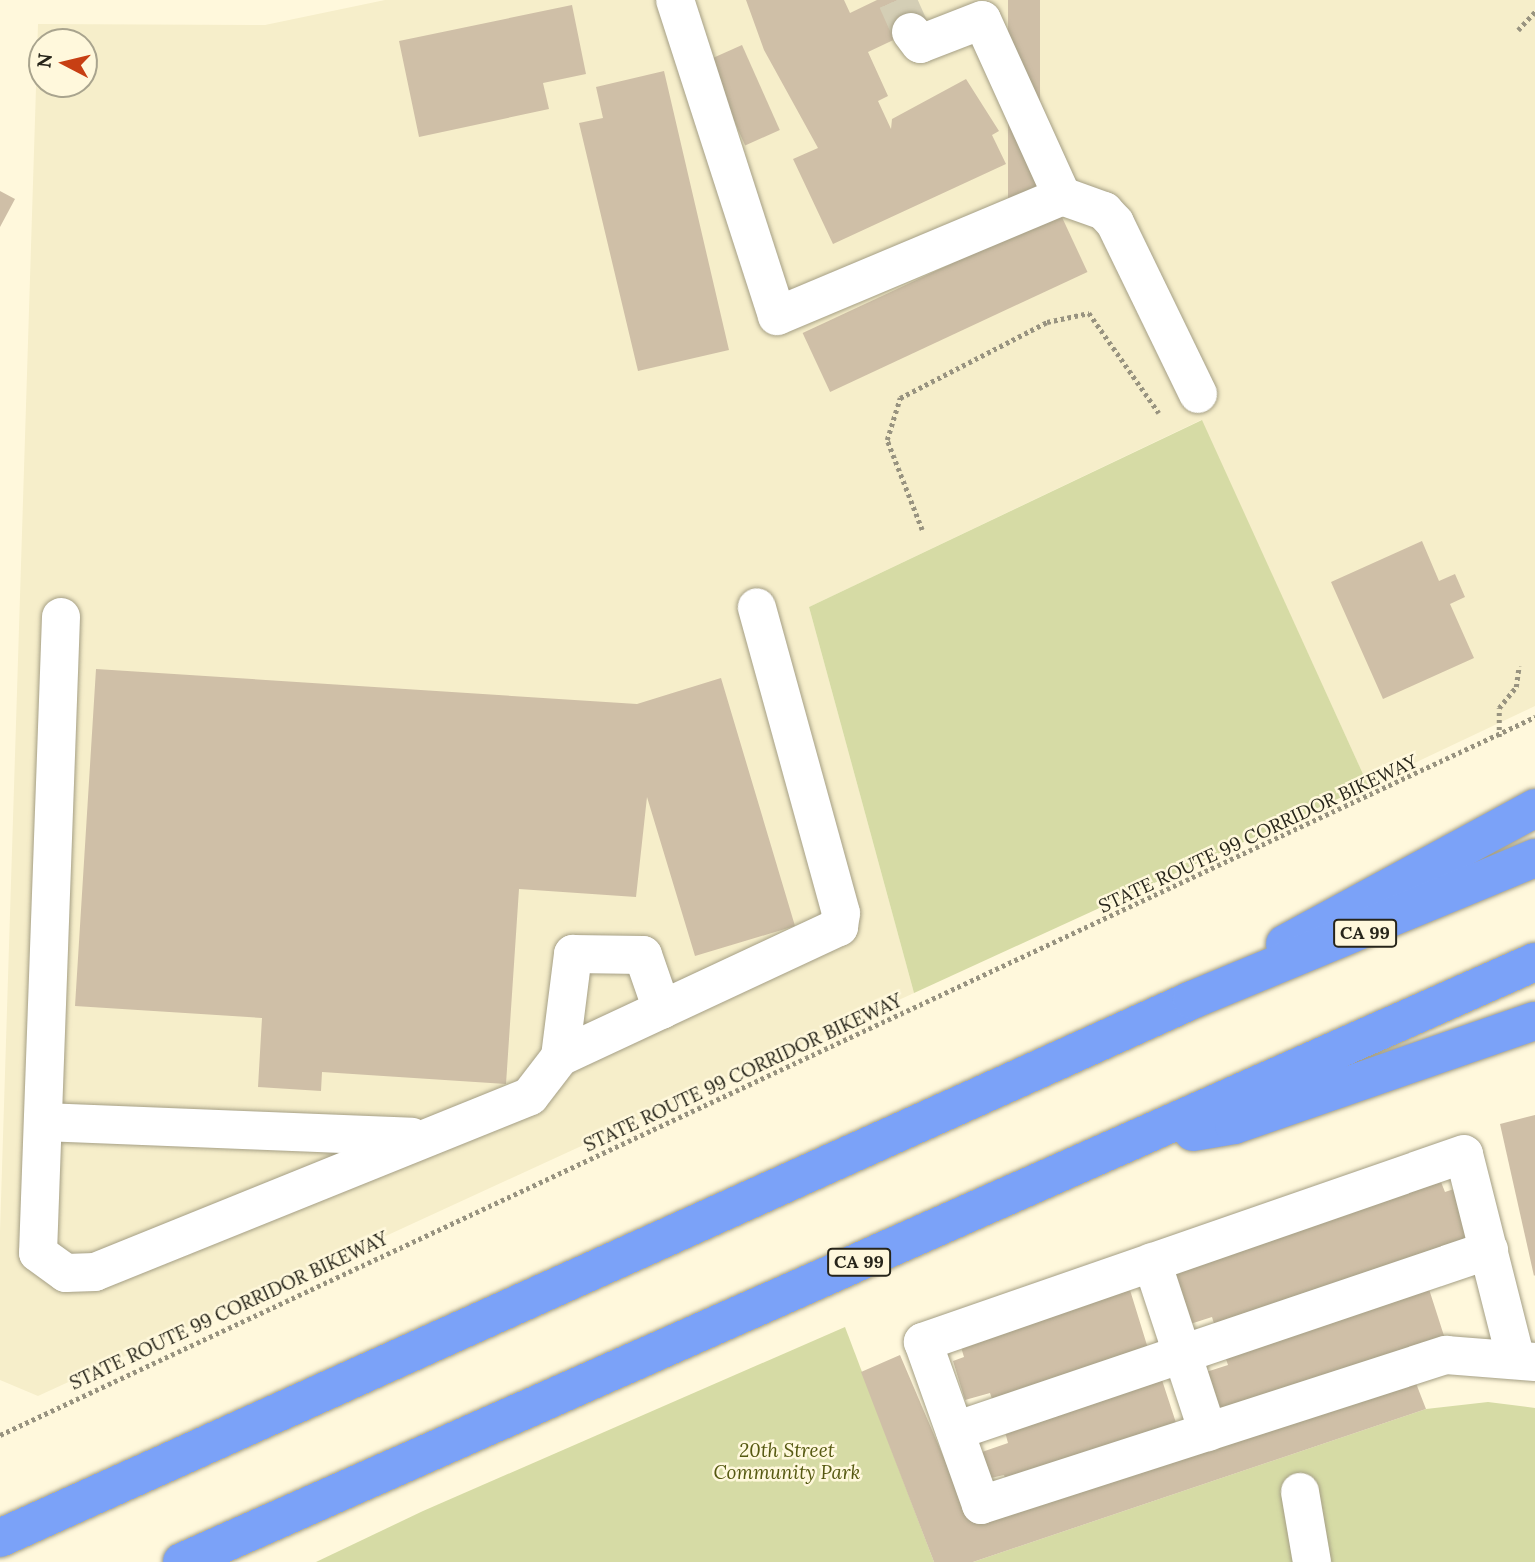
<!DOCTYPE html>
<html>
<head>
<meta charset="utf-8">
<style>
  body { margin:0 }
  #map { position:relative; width:1535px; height:1562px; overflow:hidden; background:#fff8dc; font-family:Lora,serif }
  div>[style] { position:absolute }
  .built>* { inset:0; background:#f6eeca }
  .green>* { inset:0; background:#d6dba5 }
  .building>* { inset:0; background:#cfbfa7; transform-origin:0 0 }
  .minor-tunnel>* { height:38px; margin-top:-19px; transform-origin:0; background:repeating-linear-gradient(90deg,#d4ceb5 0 38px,transparent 0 57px) }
  .path>* { height:4.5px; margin-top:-2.25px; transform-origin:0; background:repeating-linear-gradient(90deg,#989380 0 3.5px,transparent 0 7px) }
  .roads { filter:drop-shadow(0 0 2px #a59f85) drop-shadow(0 0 2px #a59f85) }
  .minor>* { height:38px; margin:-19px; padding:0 19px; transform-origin:19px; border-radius:19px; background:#fff }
  .highway>* { height:38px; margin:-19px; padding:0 19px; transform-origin:19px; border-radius:19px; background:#7ba2f8 }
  span { translate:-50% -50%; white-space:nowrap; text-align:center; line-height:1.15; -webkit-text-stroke:5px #fff8dc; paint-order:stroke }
  .shield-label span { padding:2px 5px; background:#fff8dc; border:2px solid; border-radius:5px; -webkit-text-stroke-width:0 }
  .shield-label { font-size:18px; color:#27251a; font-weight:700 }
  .street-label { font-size:19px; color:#27251a }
  .park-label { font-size:19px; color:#565911; font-style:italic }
  .north { position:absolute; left:28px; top:28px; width:70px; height:70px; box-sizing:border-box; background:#fff8dc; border:2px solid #a9a48e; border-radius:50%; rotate:277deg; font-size:19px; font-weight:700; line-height:28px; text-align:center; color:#27251a }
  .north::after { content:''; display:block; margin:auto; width:24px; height:32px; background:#c73f13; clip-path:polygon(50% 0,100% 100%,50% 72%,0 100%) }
</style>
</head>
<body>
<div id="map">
  <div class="built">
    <div style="clip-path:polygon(evenodd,385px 0,1535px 0,1535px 706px,1368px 785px,1201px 420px,809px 607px,914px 993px,38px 1396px,0 1380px,0 1232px,38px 24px,265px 25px,385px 0,42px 42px,84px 42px,84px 84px,42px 84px,42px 42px)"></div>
  </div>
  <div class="green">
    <div style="clip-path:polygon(1202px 420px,1368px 785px,914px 993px,809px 607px)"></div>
    <div style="clip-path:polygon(845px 1327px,934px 1562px,316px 1562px,423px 1511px)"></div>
    <div style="clip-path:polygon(1488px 1402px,1535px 1408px,1535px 1562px,973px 1562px,1426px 1409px)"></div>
  </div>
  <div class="building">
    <div style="clip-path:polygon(746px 0,844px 0,850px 13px,877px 0,911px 0,923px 26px,868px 52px,888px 96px,878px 101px,891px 129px,892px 119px,966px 79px,999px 131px,992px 135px,1006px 164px,833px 244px,793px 159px,818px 148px,764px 50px)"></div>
    <div style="left:1008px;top:0;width:32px;height:199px"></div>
    <div style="clip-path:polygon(572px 5px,586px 74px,543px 83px,549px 109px,419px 137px,399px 41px)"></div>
    <div style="left:742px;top:45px;width:93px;height:38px;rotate:66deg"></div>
    <div style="clip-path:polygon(664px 71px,729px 350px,638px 371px,579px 123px,603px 118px,596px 87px)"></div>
    <div style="clip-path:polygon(0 191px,15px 199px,0 227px)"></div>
    <div style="left:1060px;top:213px;width:65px;height:284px;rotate:65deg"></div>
    <div style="clip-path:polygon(1422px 541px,1439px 581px,1455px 574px,1465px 597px,1450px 604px,1474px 658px,1383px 699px,1331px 582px)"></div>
    <div style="clip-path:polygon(96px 669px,637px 704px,721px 678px,795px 926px,695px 956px,647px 797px,636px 897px,519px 889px,506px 1084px,322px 1072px,321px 1091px,258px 1087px,262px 1018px,75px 1006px)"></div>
    <div style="clip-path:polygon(1535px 1115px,1535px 1275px,1534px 1276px,1500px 1124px)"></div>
    <div style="clip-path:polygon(1441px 1182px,1445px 1192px,1457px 1188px,1475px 1244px,1216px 1330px,1212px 1317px,1184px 1326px,1167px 1273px)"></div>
    <div style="clip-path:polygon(1428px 1286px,1446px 1342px,1215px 1419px,1200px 1374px,1228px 1365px,1224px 1353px)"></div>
    <div style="clip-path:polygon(1130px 1290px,1150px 1355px,994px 1405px,990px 1393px,965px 1400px,953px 1361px,964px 1357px,960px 1344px)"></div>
    <div style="clip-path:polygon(900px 1355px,970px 1519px,1412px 1373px,1426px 1409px,973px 1562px,934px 1562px,861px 1372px)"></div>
    <div style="clip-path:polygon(1162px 1380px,1179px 1432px,1008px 1488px,1004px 1475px,991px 1478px,982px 1452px,1008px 1443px,1005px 1432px)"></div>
  </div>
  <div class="minor-tunnel">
    <div style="left:897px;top:0;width:35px;rotate:66deg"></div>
  </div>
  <div class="path">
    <div style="left:1518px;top:30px;width:25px;rotate:-47deg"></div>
    <div style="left:922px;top:530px;width:97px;rotate:-111.3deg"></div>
    <div style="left:887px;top:440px;width:44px;rotate:-72.8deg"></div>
    <div style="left:900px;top:398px;width:165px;rotate:-27.3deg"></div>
    <div style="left:1047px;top:322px;width:43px;rotate:-12.1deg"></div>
    <div style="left:1089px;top:313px;width:122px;rotate:55deg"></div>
    <div style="left:1499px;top:737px;width:29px;rotate:-90deg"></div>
    <div style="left:1499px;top:708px;width:27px;rotate:-51deg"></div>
    <div style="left:1516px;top:687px;width:21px;rotate:-82deg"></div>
    <div style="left:0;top:1435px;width:1695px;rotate:-25.07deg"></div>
  </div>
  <div class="roads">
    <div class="minor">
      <div style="left:675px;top:0;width:332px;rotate:72.1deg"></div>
      <div style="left:777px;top:316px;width:309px;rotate:-22.8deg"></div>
      <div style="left:1062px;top:196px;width:193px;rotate:-114.4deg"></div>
      <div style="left:982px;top:20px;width:66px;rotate:158.8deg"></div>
      <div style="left:920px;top:44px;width:15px;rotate:-127deg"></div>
      <div style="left:1062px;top:196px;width:45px;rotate:19.7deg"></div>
      <div style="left:1104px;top:211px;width:16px;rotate:47deg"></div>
      <div style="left:1115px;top:223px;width:190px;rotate:64.1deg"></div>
      <div style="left:61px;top:617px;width:636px;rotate:92.07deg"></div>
      <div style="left:38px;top:1253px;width:34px;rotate:36deg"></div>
      <div style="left:66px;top:1273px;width:29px;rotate:-2deg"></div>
      <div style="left:95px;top:1272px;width:469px;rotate:-22deg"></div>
      <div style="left:530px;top:1096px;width:49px;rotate:-52.4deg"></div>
      <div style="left:560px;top:1057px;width:308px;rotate:-25deg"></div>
      <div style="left:839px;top:927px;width:14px;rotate:-82deg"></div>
      <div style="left:841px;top:913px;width:317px;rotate:-105.4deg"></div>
      <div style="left:560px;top:1057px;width:104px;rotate:-82.8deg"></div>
      <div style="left:573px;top:954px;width:70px;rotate:0.8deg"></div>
      <div style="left:643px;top:955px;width:58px;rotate:70.9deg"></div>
      <div style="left:43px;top:1122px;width:369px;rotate:2.3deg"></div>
      <div style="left:1152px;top:1262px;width:179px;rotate:71.8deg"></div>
      <div style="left:1516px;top:1360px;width:212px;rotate:-104.2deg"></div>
      <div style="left:1464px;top:1154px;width:573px;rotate:160.84deg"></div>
      <div style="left:923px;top:1342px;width:173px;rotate:70.4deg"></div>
      <div style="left:981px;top:1505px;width:489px;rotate:-17.9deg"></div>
      <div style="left:1446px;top:1355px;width:89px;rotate:4.5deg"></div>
      <div style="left:955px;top:1431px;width:564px;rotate:-18.72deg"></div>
      <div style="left:1300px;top:1492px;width:71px;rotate:80.3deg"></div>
    </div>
    <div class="highway">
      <div style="left:1285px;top:944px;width:285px;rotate:-28.5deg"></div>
      <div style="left:1193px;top:1132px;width:42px;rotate:-9.7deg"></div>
      <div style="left:1234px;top:1125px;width:318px;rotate:-19.1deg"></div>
      <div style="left:0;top:1538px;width:1308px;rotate:-24.29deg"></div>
      <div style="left:1192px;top:1000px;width:371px;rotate:-22.5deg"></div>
      <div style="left:182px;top:1562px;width:1480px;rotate:-23.92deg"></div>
    </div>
  </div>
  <div class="shield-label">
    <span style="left:1365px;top:933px">CA 99</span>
    <span style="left:859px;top:1262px">CA 99</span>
  </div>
  <div class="street-label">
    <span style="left:1258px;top:834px;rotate:-25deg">STATE ROUTE 99 CORRIDOR BIKEWAY</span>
    <span style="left:743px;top:1073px;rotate:-25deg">STATE ROUTE 99 CORRIDOR BIKEWAY</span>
    <span style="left:229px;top:1311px;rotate:-25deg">STATE ROUTE 99 CORRIDOR BIKEWAY</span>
  </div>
  <div class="park-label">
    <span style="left:787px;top:1462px">20th Street<br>Community Park</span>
  </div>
  <div class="north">N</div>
</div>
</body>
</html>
